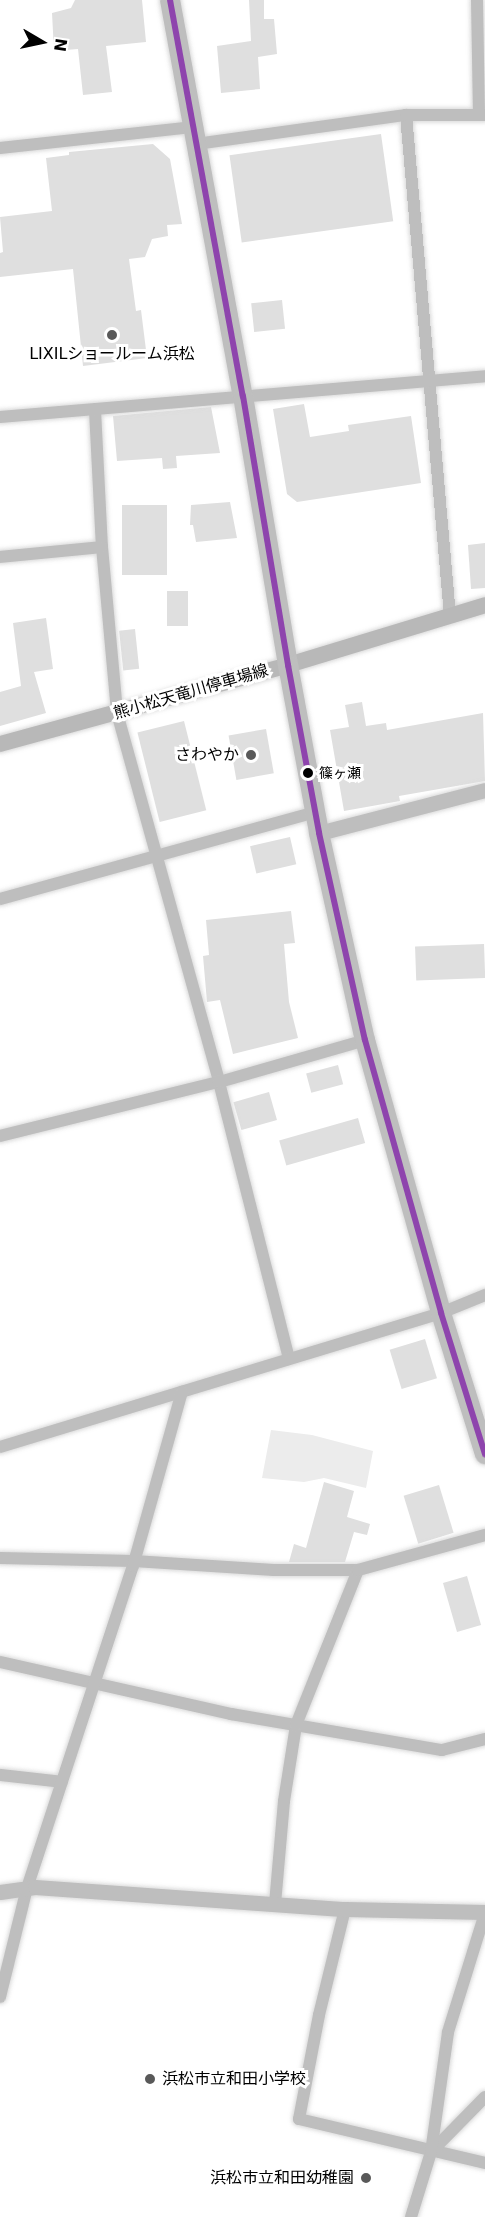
<!DOCTYPE html>
<html>
<head>
<meta charset="utf-8">
<style>
  body { margin:0 }
  #map { position:relative; width:485px; height:2217px; overflow:hidden; background:#fff; font-family:"DejaVu Sans","Noto Sans JP",sans-serif }
  div>[style] { position:absolute }
  .green>* { inset:0; background:#ececec }
  .building>* { inset:0; background:#dfdfdf; transform-origin:0 0 }
  .roads { filter:drop-shadow(0 0 2px #dbdbdb) drop-shadow(0 0 2px #dbdbdb) }
  .minor>* { height:12px; margin:-6px; padding:0 6px; transform-origin:6px; border-radius:6px; background:#bebebe }
  .tertiary>* { height:15px; margin:-7.5px; padding:0 7.5px; transform-origin:7.5px; border-radius:7.5px; background:#bebebe }
  .secondary>* { height:16px; margin:-8px; padding:0 8px; transform-origin:8px; border-radius:8px; background:#b8b8b8 }
  .trunk>* { height:20px; margin:-10px; padding:0 10px; transform-origin:10px; border-radius:10px; background:#bebebe }
  .bus-1>* { height:6px; margin:-3px; padding:0 3px; transform-origin:3px; border-radius:3px; background:#8e44ad }
  .dots>* { width:16px; height:16px; translate:-50% -50%; box-sizing:border-box; border:3px solid #fff; border-radius:50% }
  span { translate:-50% -50%; white-space:nowrap; text-align:center; line-height:1.15; -webkit-text-stroke:6px #fff; paint-order:stroke }
  .bus-label { font-size:14px; color:#000 }
  .left { translate:0 -50%; text-align:left }
  .poi-label { font-size:16px; color:#000 }
  .right { translate:-100% -50%; text-align:right }
  .street-label { font-size:16px; color:#000 }
  .north { position:absolute; left:12px; top:12px; width:60px; height:60px; -webkit-text-stroke:4px #fff; paint-order:stroke; rotate:99deg; font-size:16px; font-weight:700; line-height:24px; text-align:center; color:#000 }
  .north::after { content:''; display:block; margin:auto; width:21px; height:27px; background:#000; clip-path:polygon(50% 0,100% 100%,50% 72%,0 100%) }
</style>
</head>
<body>
<div id="map">
  <div class="green">
    <div style="clip-path:polygon(271px 1430px,312px 1435px,373px 1451px,366px 1488px,324px 1478px,304px 1482px,262px 1478px)"></div>
  </div>
  <div class="building">
    <div style="clip-path:polygon(75px 0,142px 0,146px 42px,106px 46px,112px 92px,83px 95px,78px 49px,54px 51px,52px 13px,71px 8px)"></div>
    <div style="clip-path:polygon(249px 0,264px 0,264px 19px,274px 19px,277px 54px,258px 57px,260px 89px,221px 93px,217px 46px,251px 41px)"></div>
    <div style="left:381px;top:134px;width:88px;height:153px;rotate:82deg"></div>
    <div style="clip-path:polygon(153px 144px,170px 159px,182px 224px,167px 225px,168px 236px,152px 239px,145px 257px,129px 259px,136px 311px,141px 310px,147px 358px,83px 366px,73px 269px,0 277px,0 253px,3px 252px,0 217px,52px 211px,46px 158px,69px 155px,69px 152px)"></div>
    <div style="left:282px;top:300px;width:29px;height:31px;rotate:84deg"></div>
    <div style="clip-path:polygon(304px 404px,310px 437px,349px 431px,348px 425px,411px 416px,421px 483px,297px 502px,287px 494px,273px 409px)"></div>
    <div style="clip-path:polygon(211px 407px,220px 453px,176px 456px,177px 468px,163px 469px,162px 458px,117px 461px,113px 416px)"></div>
    <div style="clip-path:polygon(230px 502px,237px 538px,196px 542px,193px 525px,190px 525px,191px 505px)"></div>
    <div style="left:122px;top:505px;width:45px;height:70px"></div>
    <div style="clip-path:polygon(485px 543px,485px 588px,471px 589px,468px 545px)"></div>
    <div style="left:167px;top:591px;width:21px;height:35px"></div>
    <div style="clip-path:polygon(46px 618px,53px 669px,34px 672px,46px 713px,0 726px,0 692px,21px 686px,13px 623px)"></div>
    <div style="left:135px;top:629px;width:40px;height:16px;rotate:84deg"></div>
    <div style="clip-path:polygon(362px 702px,366px 726px,386px 723px,387px 730px,483px 713px,485px 781px,399px 796px,400px 801px,344px 811px,330px 730px,349px 727px,345px 705px)"></div>
    <div style="left:184px;top:721px;width:92px;height:48px;rotate:76deg"></div>
    <div style="left:266px;top:729px;width:45px;height:38px;rotate:80deg"></div>
    <div style="left:290px;top:837px;width:28px;height:41px;rotate:77deg"></div>
    <div style="clip-path:polygon(291px 911px,295px 943px,284px 944px,289px 1002px,298px 1038px,233px 1054px,220px 1000px,207px 1002px,203px 956px,209px 955px,206px 920px)"></div>
    <div style="left:484px;top:944px;width:34px;height:69px;rotate:88deg"></div>
    <div style="left:338px;top:1065px;width:20px;height:33px;rotate:75deg"></div>
    <div style="left:269px;top:1092px;width:29px;height:37px;rotate:74deg"></div>
    <div style="left:358px;top:1118px;width:26px;height:82px;rotate:74deg"></div>
    <div style="left:425px;top:1339px;width:41px;height:37px;rotate:73deg"></div>
    <div style="clip-path:polygon(324px 1482px,354px 1491px,347px 1517px,370px 1524px,367px 1535px,354px 1532px,345px 1562px,289px 1562px,294px 1544px,306px 1548px)"></div>
    <div style="left:439px;top:1485px;width:50px;height:37px;rotate:73deg"></div>
    <div style="left:467px;top:1576px;width:51px;height:25px;rotate:74deg"></div>
  </div>
  <div class="roads">
    <div class="minor">
      <div style="left:477px;top:0;width:115px;rotate:89deg"></div>
      <div style="left:406px;top:115px;width:503px;rotate:84.98deg"></div>
      <div style="left:196px;top:144px;width:212px;rotate:-7.9deg"></div>
      <div style="left:406px;top:115px;width:79px"></div>
      <div style="left:0;top:148px;width:193px;rotate:-6.2deg"></div>
      <div style="left:95px;top:410px;width:137px;rotate:87.1deg"></div>
      <div style="left:102px;top:547px;width:167px;rotate:84.8deg"></div>
      <div style="left:117px;top:713px;width:383px;rotate:74.5deg"></div>
      <div style="left:219px;top:1082px;width:285px;rotate:75.8deg"></div>
      <div style="left:0;top:417px;width:487px;rotate:-4.8deg"></div>
      <div style="left:0;top:557px;width:102px;rotate:-5.6deg"></div>
      <div style="left:0;top:899px;width:328px;rotate:-15.4deg"></div>
      <div style="left:0;top:1136px;width:226px;rotate:-13.9deg"></div>
      <div style="left:219px;top:1082px;width:152px;rotate:-16deg"></div>
      <div style="left:0;top:1447px;width:461px;rotate:-16.9deg"></div>
      <div style="left:441px;top:1313px;width:48px;rotate:-22.2deg"></div>
      <div style="left:0;top:1558px;width:134px;rotate:1.3deg"></div>
      <div style="left:134px;top:1561px;width:140px;rotate:3.7deg"></div>
      <div style="left:274px;top:1570px;width:84px"></div>
      <div style="left:0;top:1662px;width:237px;rotate:12.7deg"></div>
      <div style="left:231px;top:1714px;width:214px;rotate:9.7deg"></div>
      <div style="left:442px;top:1750px;width:44px;rotate:-14.3deg"></div>
      <div style="left:0;top:1775px;width:62px;rotate:6.4deg"></div>
      <div style="left:275px;top:1904px;width:103px;rotate:-85deg"></div>
      <div style="left:284px;top:1801px;width:77px;rotate:-81deg"></div>
      <div style="left:296px;top:1725px;width:167px;rotate:-68.2deg"></div>
      <div style="left:358px;top:1570px;width:132px;rotate:-15.4deg"></div>
      <div style="left:345px;top:1909px;width:109px;rotate:103.8deg"></div>
      <div style="left:319px;top:2015px;width:106px;rotate:100.9deg"></div>
      <div style="left:299px;top:2119px;width:191px;rotate:13.3deg"></div>
      <div style="left:0;top:1997px;width:112px;rotate:-76.1deg"></div>
      <div style="left:27px;top:1888px;width:339px;rotate:-71.8deg"></div>
      <div style="left:133px;top:1566px;width:181px;rotate:-74.3deg"></div>
      <div style="left:431px;top:2152px;width:77px;rotate:-45.5deg"></div>
      <div style="left:411px;top:2217px;width:68px;rotate:-72.9deg"></div>
      <div style="left:431px;top:2152px;width:121px;rotate:-81.9deg"></div>
      <div style="left:448px;top:2032px;width:125px;rotate:-72.7deg"></div>
    </div>
    <div class="tertiary">
      <div style="left:319px;top:833px;width:171px;rotate:-14.5deg"></div>
      <div style="left:0;top:1892px;width:35px;rotate:-8deg"></div>
      <div style="left:35px;top:1887px;width:311px;rotate:4.1deg"></div>
      <div style="left:345px;top:1909px;width:140px;rotate:1.2deg"></div>
    </div>
    <div class="secondary">
      <div style="left:0;top:744px;width:299px;rotate:-15.3deg"></div>
      <div style="left:288px;top:665px;width:206px;rotate:-16.9deg"></div>
    </div>
    <div class="trunk">
      <div style="left:170px;top:0;width:403px;rotate:79.6deg"></div>
      <div style="left:243px;top:396px;width:273px;rotate:80.5deg"></div>
      <div style="left:288px;top:665px;width:171px;rotate:79.5deg"></div>
      <div style="left:319px;top:833px;width:212px;rotate:77.5deg"></div>
      <div style="left:365px;top:1040px;width:283px;rotate:74.4deg"></div>
      <div style="left:441px;top:1313px;width:148px;rotate:72.7deg"></div>
    </div>
  </div>
  <div class="bus-1">
    <div style="left:170px;top:0;width:403px;rotate:79.6deg"></div>
    <div style="left:243px;top:396px;width:273px;rotate:80.5deg"></div>
    <div style="left:288px;top:665px;width:171px;rotate:79.5deg"></div>
    <div style="left:319px;top:833px;width:212px;rotate:77.5deg"></div>
    <div style="left:365px;top:1040px;width:283px;rotate:74.4deg"></div>
    <div style="left:441px;top:1313px;width:148px;rotate:72.7deg"></div>
  </div>
  <div class="dots">
    <div style="left:112px;top:335px;background:#595959"></div>
    <div style="left:251px;top:755px;background:#595959"></div>
    <div style="left:308px;top:773px;background:#000"></div>
    <div style="left:150px;top:2079px;background:#595959"></div>
    <div style="left:366px;top:2178px;background:#595959"></div>
  </div>
  <div class="bus-label">
    <span class="left" style="left:319px;top:773px">篠ヶ瀬</span>
  </div>
  <div class="poi-label">
    <span style="left:112px;top:354px">LIXILショールーム浜松</span>
    <span class="right" style="left:239px;top:755px">さわやか</span>
    <span class="left" style="left:162px;top:2079px">浜松市立和田小学校</span>
    <span class="right" style="left:354px;top:2178px">浜松市立和田幼稚園</span>
  </div>
  <div class="street-label">
    <span style="left:191px;top:692px;rotate:-16deg">熊小松天竜川停車場線</span>
  </div>
  <div class="north">N</div>
</div>
</body>
</html>
